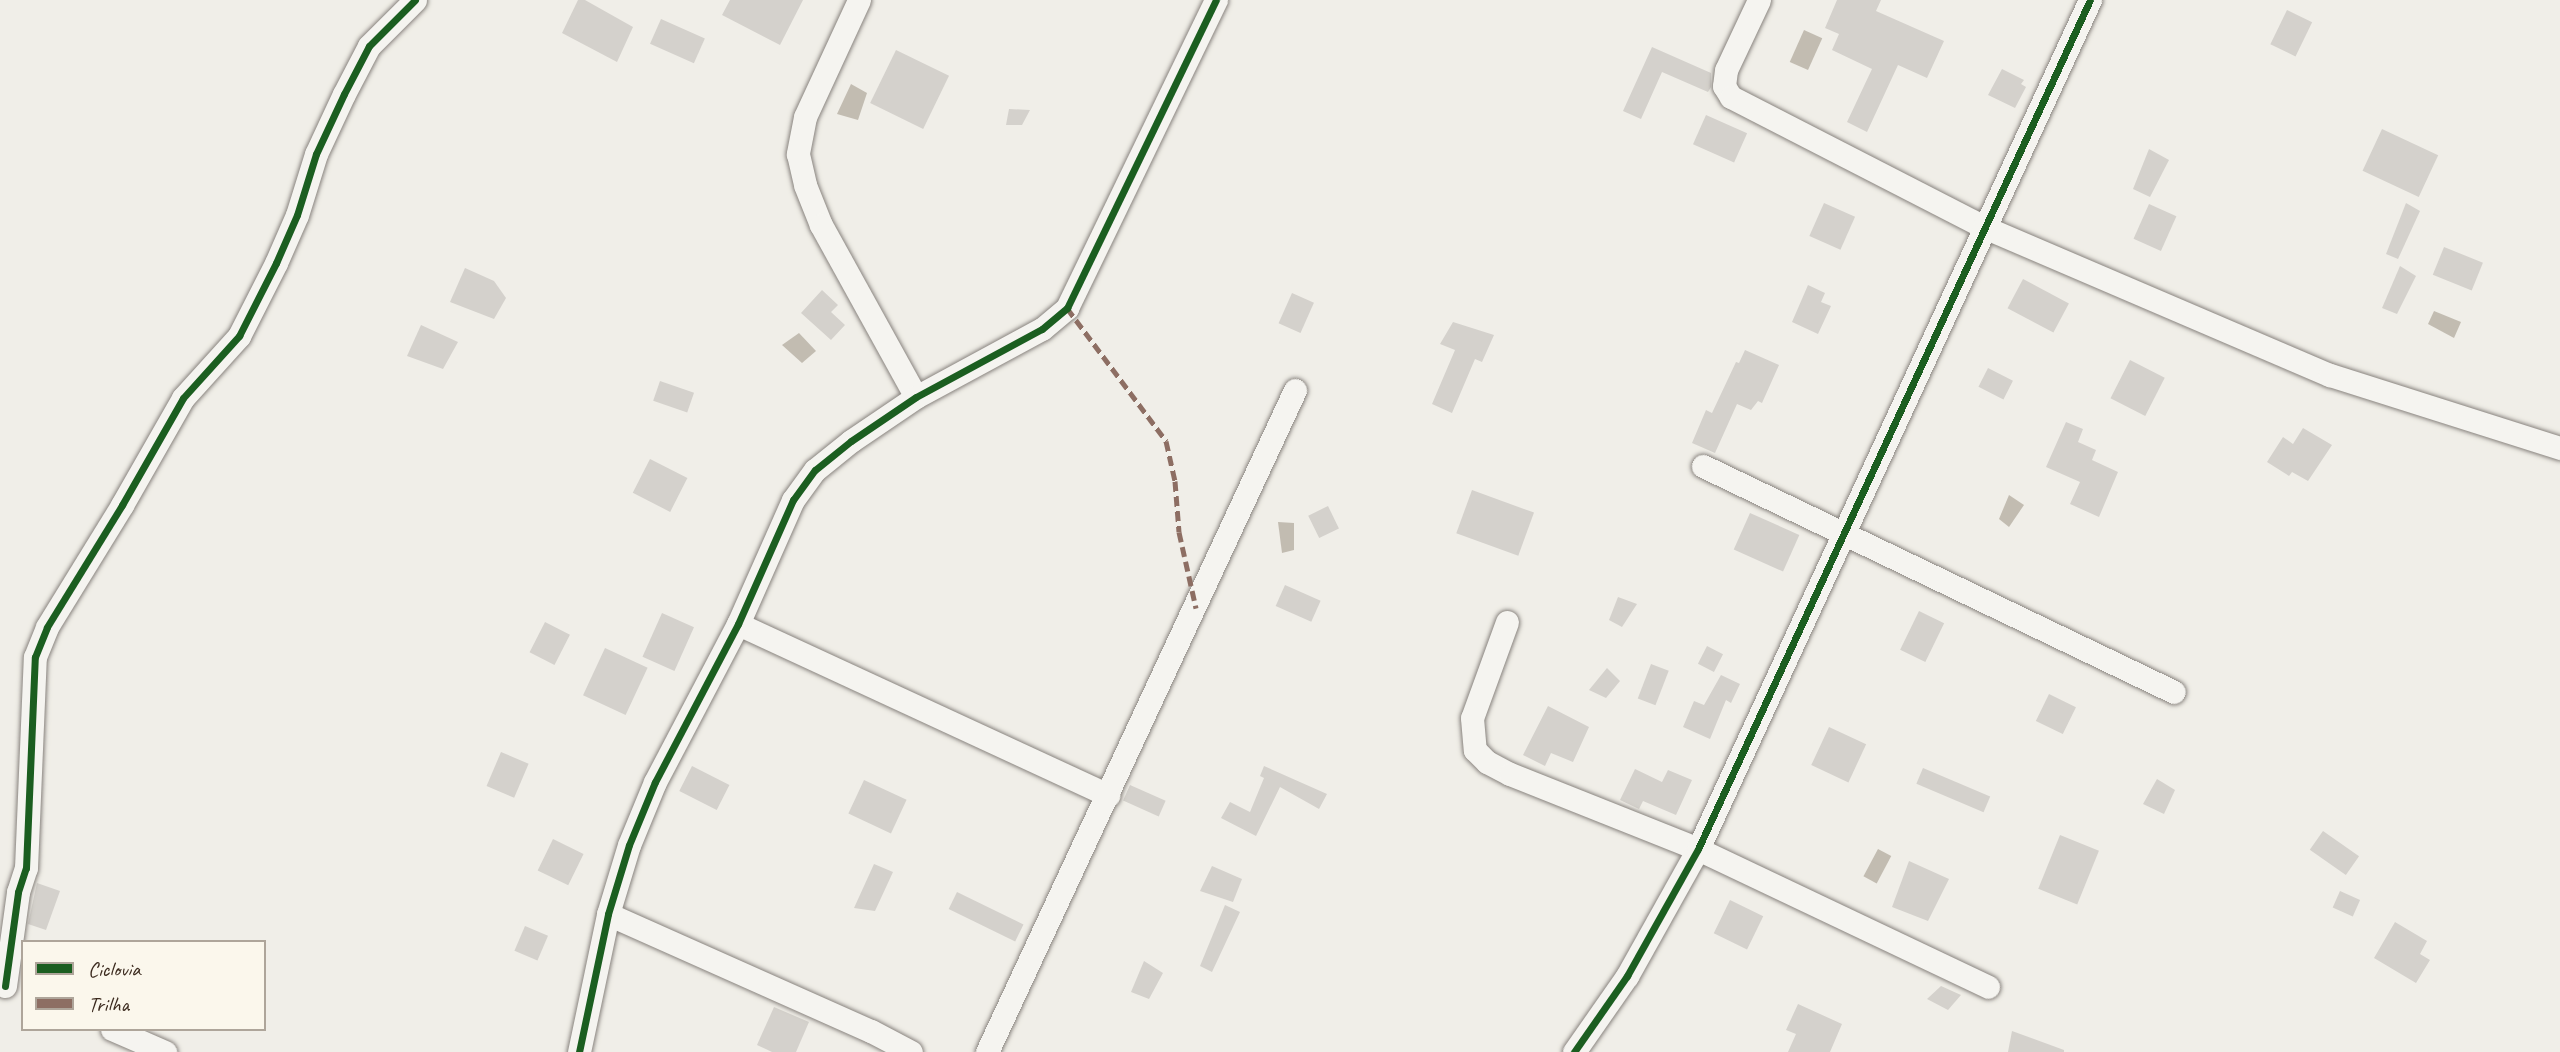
<!DOCTYPE html>
<html>
<head>
<meta charset="utf-8">
<style>
  body { margin:0 }
  #map { position:relative; width:2560px; height:1052px; overflow:hidden; background:#f0eee8; font-family:Caveat,sans-serif }
  div>[style] { position:absolute }
  .water>* { inset:0; background:#c2bcb1; transform-origin:0 0 }
  .building>* { inset:0; background:#d4d1cc; transform-origin:0 0 }
  .roads { filter:drop-shadow(0 0 2px #88837e) drop-shadow(0 0 2px #88837e) }
  .street>* { height:23px; margin:-11.5px; padding:0 11.5px; transform-origin:11.5px; border-radius:11.5px; background:#f5f4f0 }
  .quiet>* { height:5px; margin-top:-2.5px; transform-origin:0; background:repeating-linear-gradient(90deg,#8d6e63 0 10px,transparent 0 15px) }
  .cycleway>* { height:7px; margin:-3.5px; padding:0 3.5px; transform-origin:3.5px; border-radius:3.5px; background:#1b5e20 }
  span { translate:-50% -50%; white-space:nowrap; text-align:center; line-height:1.15; -webkit-text-stroke:6px #fbf7ec; paint-order:stroke }
  .legend { position:absolute; left:21px; top:940px; width:245px; height:91px; box-sizing:border-box; background:#fbf7ec; border:2px solid #aea59a; margin:0; padding:9px 12px; list-style:none; font-size:21px; color:#3b2a1e }
  .legend li { display:flex; align-items:center; gap:14px; height:35px }
  .legend b { width:35px; border:2px solid #aea59a }
</style>
</head>
<body>
<div id="map">
  <div class="water">
    <div style="left:1804px;top:30px;width:20px;height:35px;rotate:24deg"></div>
    <div style="clip-path:polygon(851px 84px,867px 93px,858px 120px,837px 114px)"></div>
    <div style="clip-path:polygon(2434px 311px,2461px 322px,2454px 338px,2428px 324px)"></div>
    <div style="clip-path:polygon(799px 333px,816px 351px,802px 363px,782px 345px)"></div>
    <div style="clip-path:polygon(2009px 495px,2024px 505px,2009px 527px,1999px 519px)"></div>
    <div style="clip-path:polygon(1278px 522px,1294px 523px,1294px 550px,1282px 553px)"></div>
    <div style="left:1878px;top:849px;width:15px;height:31px;rotate:28deg"></div>
  </div>
  <div class="building">
    <div style="clip-path:polygon(578px 0,585px 0,633px 27px,617px 62px,562px 33px)"></div>
    <div style="clip-path:polygon(730px 0,803px 0,780px 45px,722px 15px)"></div>
    <div style="clip-path:polygon(1837px 0,1881px 0,1876px 11px,1944px 41px,1927px 78px,1898px 65px,1867px 132px,1847px 122px,1872px 69px,1832px 50px,1839px 34px,1825px 28px)"></div>
    <div style="left:2287px;top:10px;width:28px;height:38px;rotate:26deg"></div>
    <div style="left:661px;top:19px;width:48px;height:27px;rotate:24deg"></div>
    <div style="clip-path:polygon(1652px 47px,1711px 73px,1711px 87px,1708px 92px,1662px 72px,1641px 119px,1623px 111px)"></div>
    <div style="left:896px;top:50px;width:59px;height:59px;rotate:26deg"></div>
    <div style="clip-path:polygon(2002px 69px,2024px 80px,2021px 84px,2026px 87px,2015px 108px,1988px 95px)"></div>
    <div style="clip-path:polygon(1009px 109px,1030px 110px,1022px 125px,1006px 125px)"></div>
    <div style="left:1706px;top:115px;width:45px;height:32px;rotate:24deg"></div>
    <div style="left:2382px;top:129px;width:62px;height:46px;rotate:25deg"></div>
    <div style="clip-path:polygon(2149px 149px,2169px 160px,2150px 197px,2133px 189px)"></div>
    <div style="left:1824px;top:203px;width:34px;height:36px;rotate:24deg"></div>
    <div style="clip-path:polygon(2406px 203px,2420px 211px,2398px 259px,2386px 254px)"></div>
    <div style="left:2149px;top:204px;width:30px;height:38px;rotate:24deg"></div>
    <div style="left:2444px;top:247px;width:42px;height:30px;rotate:22deg"></div>
    <div style="clip-path:polygon(2400px 266px,2416px 276px,2397px 314px,2382px 308px)"></div>
    <div style="clip-path:polygon(465px 268px,494px 281px,506px 298px,494px 319px,450px 302px)"></div>
    <div style="left:2023px;top:279px;width:52px;height:33px;rotate:28deg"></div>
    <div style="clip-path:polygon(1808px 285px,1825px 293px,1821px 302px,1831px 306px,1818px 334px,1792px 322px)"></div>
    <div style="clip-path:polygon(822px 290px,838px 305px,831px 312px,845px 325px,831px 340px,801px 313px)"></div>
    <div style="left:1292px;top:293px;width:24px;height:33px;rotate:24deg"></div>
    <div style="clip-path:polygon(1453px 322px,1494px 335px,1482px 362px,1475px 359px,1452px 413px,1432px 404px,1455px 350px,1440px 344px)"></div>
    <div style="clip-path:polygon(421px 325px,458px 342px,443px 369px,407px 356px)"></div>
    <div style="clip-path:polygon(1745px 350px,1779px 365px,1762px 403px,1758px 401px,1751px 410px,1737px 404px,1715px 453px,1692px 443px,1706px 410px,1712px 413px,1736px 362px,1739px 363px)"></div>
    <div style="left:2130px;top:360px;width:39px;height:43px;rotate:27deg"></div>
    <div style="left:1988px;top:368px;width:28px;height:21px;rotate:27deg"></div>
    <div style="left:660px;top:381px;width:36px;height:21px;rotate:19deg"></div>
    <div style="clip-path:polygon(2066px 422px,2083px 429px,2078px 442px,2096px 450px,2092px 460px,2118px 472px,2099px 517px,2070px 504px,2080px 482px,2046px 467px)"></div>
    <div style="clip-path:polygon(2303px 428px,2332px 445px,2308px 481px,2292px 472px,2289px 476px,2267px 462px,2283px 437px,2293px 444px)"></div>
    <div style="left:650px;top:459px;width:42px;height:38px;rotate:27deg"></div>
    <div style="left:1472px;top:490px;width:66px;height:46px;rotate:20deg"></div>
    <div style="left:1328px;top:506px;width:25px;height:22px;rotate:64deg"></div>
    <div style="left:1750px;top:513px;width:54px;height:40px;rotate:24deg"></div>
    <div style="left:1285px;top:585px;width:39px;height:23px;rotate:24deg"></div>
    <div style="clip-path:polygon(1618px 597px,1637px 604px,1622px 627px,1609px 620px)"></div>
    <div style="left:1919px;top:611px;width:28px;height:43px;rotate:26deg"></div>
    <div style="left:662px;top:613px;width:35px;height:48px;rotate:24deg"></div>
    <div style="left:545px;top:622px;width:28px;height:34px;rotate:27deg"></div>
    <div style="left:1707px;top:646px;width:18px;height:20px;rotate:27deg"></div>
    <div style="left:605px;top:648px;width:47px;height:52px;rotate:25deg"></div>
    <div style="left:1651px;top:664px;width:19px;height:37px;rotate:21deg"></div>
    <div style="clip-path:polygon(1607px 668px,1620px 681px,1606px 698px,1589px 690px)"></div>
    <div style="clip-path:polygon(1721px 675px,1740px 684px,1731px 703px,1726px 700px,1710px 739px,1683px 727px,1694px 701px,1704px 705px)"></div>
    <div style="left:2049px;top:694px;width:30px;height:30px;rotate:26deg"></div>
    <div style="clip-path:polygon(1548px 706px,1589px 727px,1573px 762px,1551px 753px,1545px 766px,1523px 755px)"></div>
    <div style="left:1829px;top:727px;width:41px;height:42px;rotate:25deg"></div>
    <div style="left:501px;top:752px;width:30px;height:37px;rotate:23deg"></div>
    <div style="left:692px;top:766px;width:42px;height:28px;rotate:27deg"></div>
    <div style="clip-path:polygon(1264px 766px,1327px 794px,1319px 809px,1280px 787px,1256px 836px,1221px 818px,1230px 802px,1250px 812px,1264px 778px,1260px 776px)"></div>
    <div style="left:1923px;top:768px;width:73px;height:17px;rotate:23deg"></div>
    <div style="clip-path:polygon(1635px 769px,1662px 782px,1668px 770px,1692px 780px,1676px 815px,1643px 801px,1639px 809px,1620px 800px)"></div>
    <div style="clip-path:polygon(2157px 779px,2175px 790px,2164px 814px,2143px 804px)"></div>
    <div style="left:864px;top:780px;width:47px;height:37px;rotate:25deg"></div>
    <div style="left:1130px;top:785px;width:39px;height:17px;rotate:24deg"></div>
    <div style="left:2323px;top:831px;width:44px;height:23px;rotate:35deg"></div>
    <div style="left:2060px;top:835px;width:42px;height:58px;rotate:22deg"></div>
    <div style="left:553px;top:839px;width:34px;height:35px;rotate:26deg"></div>
    <div style="clip-path:polygon(1909px 861px,1949px 879px,1928px 921px,1892px 907px)"></div>
    <div style="clip-path:polygon(874px 864px,893px 872px,875px 911px,854px 908px)"></div>
    <div style="clip-path:polygon(1212px 866px,1242px 879px,1233px 902px,1200px 891px)"></div>
    <div style="clip-path:polygon(37px 883px,60px 891px,46px 930px,28px 924px)"></div>
    <div style="left:2340px;top:891px;width:22px;height:18px;rotate:24deg"></div>
    <div style="left:957px;top:892px;width:74px;height:19px;rotate:26deg"></div>
    <div style="left:1730px;top:900px;width:37px;height:37px;rotate:26deg"></div>
    <div style="clip-path:polygon(1225px 905px,1240px 912px,1212px 972px,1200px 966px)"></div>
    <div style="clip-path:polygon(2395px 922px,2427px 941px,2420px 954px,2430px 960px,2416px 983px,2374px 958px)"></div>
    <div style="left:525px;top:926px;width:25px;height:27px;rotate:23deg"></div>
    <div style="clip-path:polygon(1144px 961px,1163px 973px,1149px 999px,1131px 992px)"></div>
    <div style="clip-path:polygon(1941px 986px,1961px 995px,1948px 1010px,1927px 999px)"></div>
    <div style="clip-path:polygon(1798px 1004px,1842px 1024px,1830px 1052px,1788px 1052px,1796px 1034px,1786px 1030px)"></div>
    <div style="clip-path:polygon(774px 1007px,809px 1022px,796px 1052px,772px 1052px,757px 1045px)"></div>
    <div style="clip-path:polygon(2012px 1031px,2064px 1050px,2064px 1052px,2008px 1052px)"></div>
  </div>
  <div class="roads">
    <div class="street">
      <div style="left:859px;top:0;width:129px;rotate:114.8deg"></div>
      <div style="left:805px;top:117px;width:38px;rotate:101deg"></div>
      <div style="left:798px;top:154px;width:32px;rotate:77deg"></div>
      <div style="left:805px;top:185px;width:43px;rotate:68.2deg"></div>
      <div style="left:821px;top:225px;width:196px;rotate:61.1deg"></div>
      <div style="left:1759px;top:0;width:77px;rotate:115.2deg"></div>
      <div style="left:1726px;top:70px;width:16px;rotate:97deg"></div>
      <div style="left:1724px;top:86px;width:13px;rotate:58deg"></div>
      <div style="left:1731px;top:97px;width:284px;rotate:27.2deg"></div>
      <div style="left:1984px;top:227px;width:376px;rotate:23.2deg"></div>
      <div style="left:2330px;top:375px;width:241px;rotate:17.6deg"></div>
      <div style="left:1703px;top:466px;width:522px;rotate:25.63deg"></div>
      <div style="left:1507px;top:622px;width:102px;rotate:110deg"></div>
      <div style="left:1472px;top:718px;width:32px;rotate:85deg"></div>
      <div style="left:1475px;top:750px;width:17px;rotate:45deg"></div>
      <div style="left:1487px;top:762px;width:26px;rotate:28deg"></div>
      <div style="left:1510px;top:774px;width:202px;rotate:21.7deg"></div>
      <div style="left:1698px;top:849px;width:321px;rotate:25.4deg"></div>
      <div style="left:738px;top:624px;width:408px;rotate:24.8deg"></div>
      <div style="left:608px;top:914px;width:288px;rotate:24deg"></div>
      <div style="left:871px;top:1031px;width:45px;rotate:27.7deg"></div>
      <div style="left:5px;top:986px;width:95px;rotate:-82.1deg"></div>
      <div style="left:18px;top:892px;width:25px;rotate:-72deg"></div>
      <div style="left:26px;top:868px;width:211px;rotate:-87.6deg"></div>
      <div style="left:35px;top:657px;width:32px;rotate:-68deg"></div>
      <div style="left:47px;top:627px;width:143px;rotate:-58.4deg"></div>
      <div style="left:122px;top:505px;width:123px;rotate:-60.3deg"></div>
      <div style="left:183px;top:398px;width:84px;rotate:-47.9deg"></div>
      <div style="left:239px;top:336px;width:82px;rotate:-63.1deg"></div>
      <div style="left:276px;top:263px;width:52px;rotate:-66.4deg"></div>
      <div style="left:297px;top:215px;width:64px;rotate:-72.7deg"></div>
      <div style="left:316px;top:154px;width:66px;rotate:-65deg"></div>
      <div style="left:344px;top:94px;width:54px;rotate:-62.5deg"></div>
      <div style="left:369px;top:46px;width:65px;rotate:-45deg"></div>
      <div style="left:112px;top:1029px;width:58px;rotate:23.5deg"></div>
      <div style="left:579px;top:1052px;width:141px;rotate:-78.1deg"></div>
      <div style="left:608px;top:914px;width:72px;rotate:-73.1deg"></div>
      <div style="left:629px;top:845px;width:68px;rotate:-67.6deg"></div>
      <div style="left:655px;top:782px;width:178px;rotate:-62.3deg"></div>
      <div style="left:738px;top:624px;width:136px;rotate:-66.1deg"></div>
      <div style="left:793px;top:500px;width:37px;rotate:-54deg"></div>
      <div style="left:815px;top:470px;width:46px;rotate:-38.9deg"></div>
      <div style="left:851px;top:441px;width:78px;rotate:-34.1deg"></div>
      <div style="left:916px;top:397px;width:143px;rotate:-28.4deg"></div>
      <div style="left:1042px;top:329px;width:33px;rotate:-40deg"></div>
      <div style="left:1067px;top:308px;width:342px;rotate:-64.2deg"></div>
      <div style="left:987px;top:1052px;width:730px;rotate:-65.05deg"></div>
      <div style="left:1574px;top:1052px;width:93px;rotate:-55.1deg"></div>
      <div style="left:1627px;top:976px;width:145px;rotate:-60.8deg"></div>
      <div style="left:1698px;top:849px;width:935px;rotate:-65.22deg"></div>
    </div>
  </div>
  <div class="quiet">
    <div style="left:1067px;top:308px;width:166px;rotate:53.3deg"></div>
    <div style="left:1166px;top:441px;width:41px;rotate:77.3deg"></div>
    <div style="left:1175px;top:481px;width:51px;rotate:85.5deg"></div>
    <div style="left:1179px;top:532px;width:78px;rotate:77.4deg"></div>
  </div>
  <div class="cycleway">
    <div style="left:5px;top:986px;width:95px;rotate:-82.1deg"></div>
    <div style="left:18px;top:892px;width:25px;rotate:-72deg"></div>
    <div style="left:26px;top:868px;width:211px;rotate:-87.6deg"></div>
    <div style="left:35px;top:657px;width:32px;rotate:-68deg"></div>
    <div style="left:47px;top:627px;width:143px;rotate:-58.4deg"></div>
    <div style="left:122px;top:505px;width:123px;rotate:-60.3deg"></div>
    <div style="left:183px;top:398px;width:84px;rotate:-47.9deg"></div>
    <div style="left:239px;top:336px;width:82px;rotate:-63.1deg"></div>
    <div style="left:276px;top:263px;width:52px;rotate:-66.4deg"></div>
    <div style="left:297px;top:215px;width:64px;rotate:-72.7deg"></div>
    <div style="left:316px;top:154px;width:66px;rotate:-65deg"></div>
    <div style="left:344px;top:94px;width:54px;rotate:-62.5deg"></div>
    <div style="left:369px;top:46px;width:65px;rotate:-45deg"></div>
    <div style="left:579px;top:1052px;width:141px;rotate:-78.1deg"></div>
    <div style="left:608px;top:914px;width:72px;rotate:-73.1deg"></div>
    <div style="left:629px;top:845px;width:68px;rotate:-67.6deg"></div>
    <div style="left:655px;top:782px;width:178px;rotate:-62.3deg"></div>
    <div style="left:738px;top:624px;width:136px;rotate:-66.1deg"></div>
    <div style="left:793px;top:500px;width:37px;rotate:-54deg"></div>
    <div style="left:815px;top:470px;width:46px;rotate:-38.9deg"></div>
    <div style="left:851px;top:441px;width:78px;rotate:-34.1deg"></div>
    <div style="left:916px;top:397px;width:143px;rotate:-28.4deg"></div>
    <div style="left:1042px;top:329px;width:33px;rotate:-40deg"></div>
    <div style="left:1067px;top:308px;width:342px;rotate:-64.2deg"></div>
    <div style="left:1574px;top:1052px;width:93px;rotate:-55.1deg"></div>
    <div style="left:1627px;top:976px;width:145px;rotate:-60.8deg"></div>
    <div style="left:1698px;top:849px;width:935px;rotate:-65.22deg"></div>
  </div>
  <ul class="legend">
  <li><b style="height:9px;background:#1b5e20"></b>Ciclovia</li>
  <li><b style="height:9px;background:#8d6e63"></b>Trilha</li>
  </ul>
</div>
</body>
</html>
